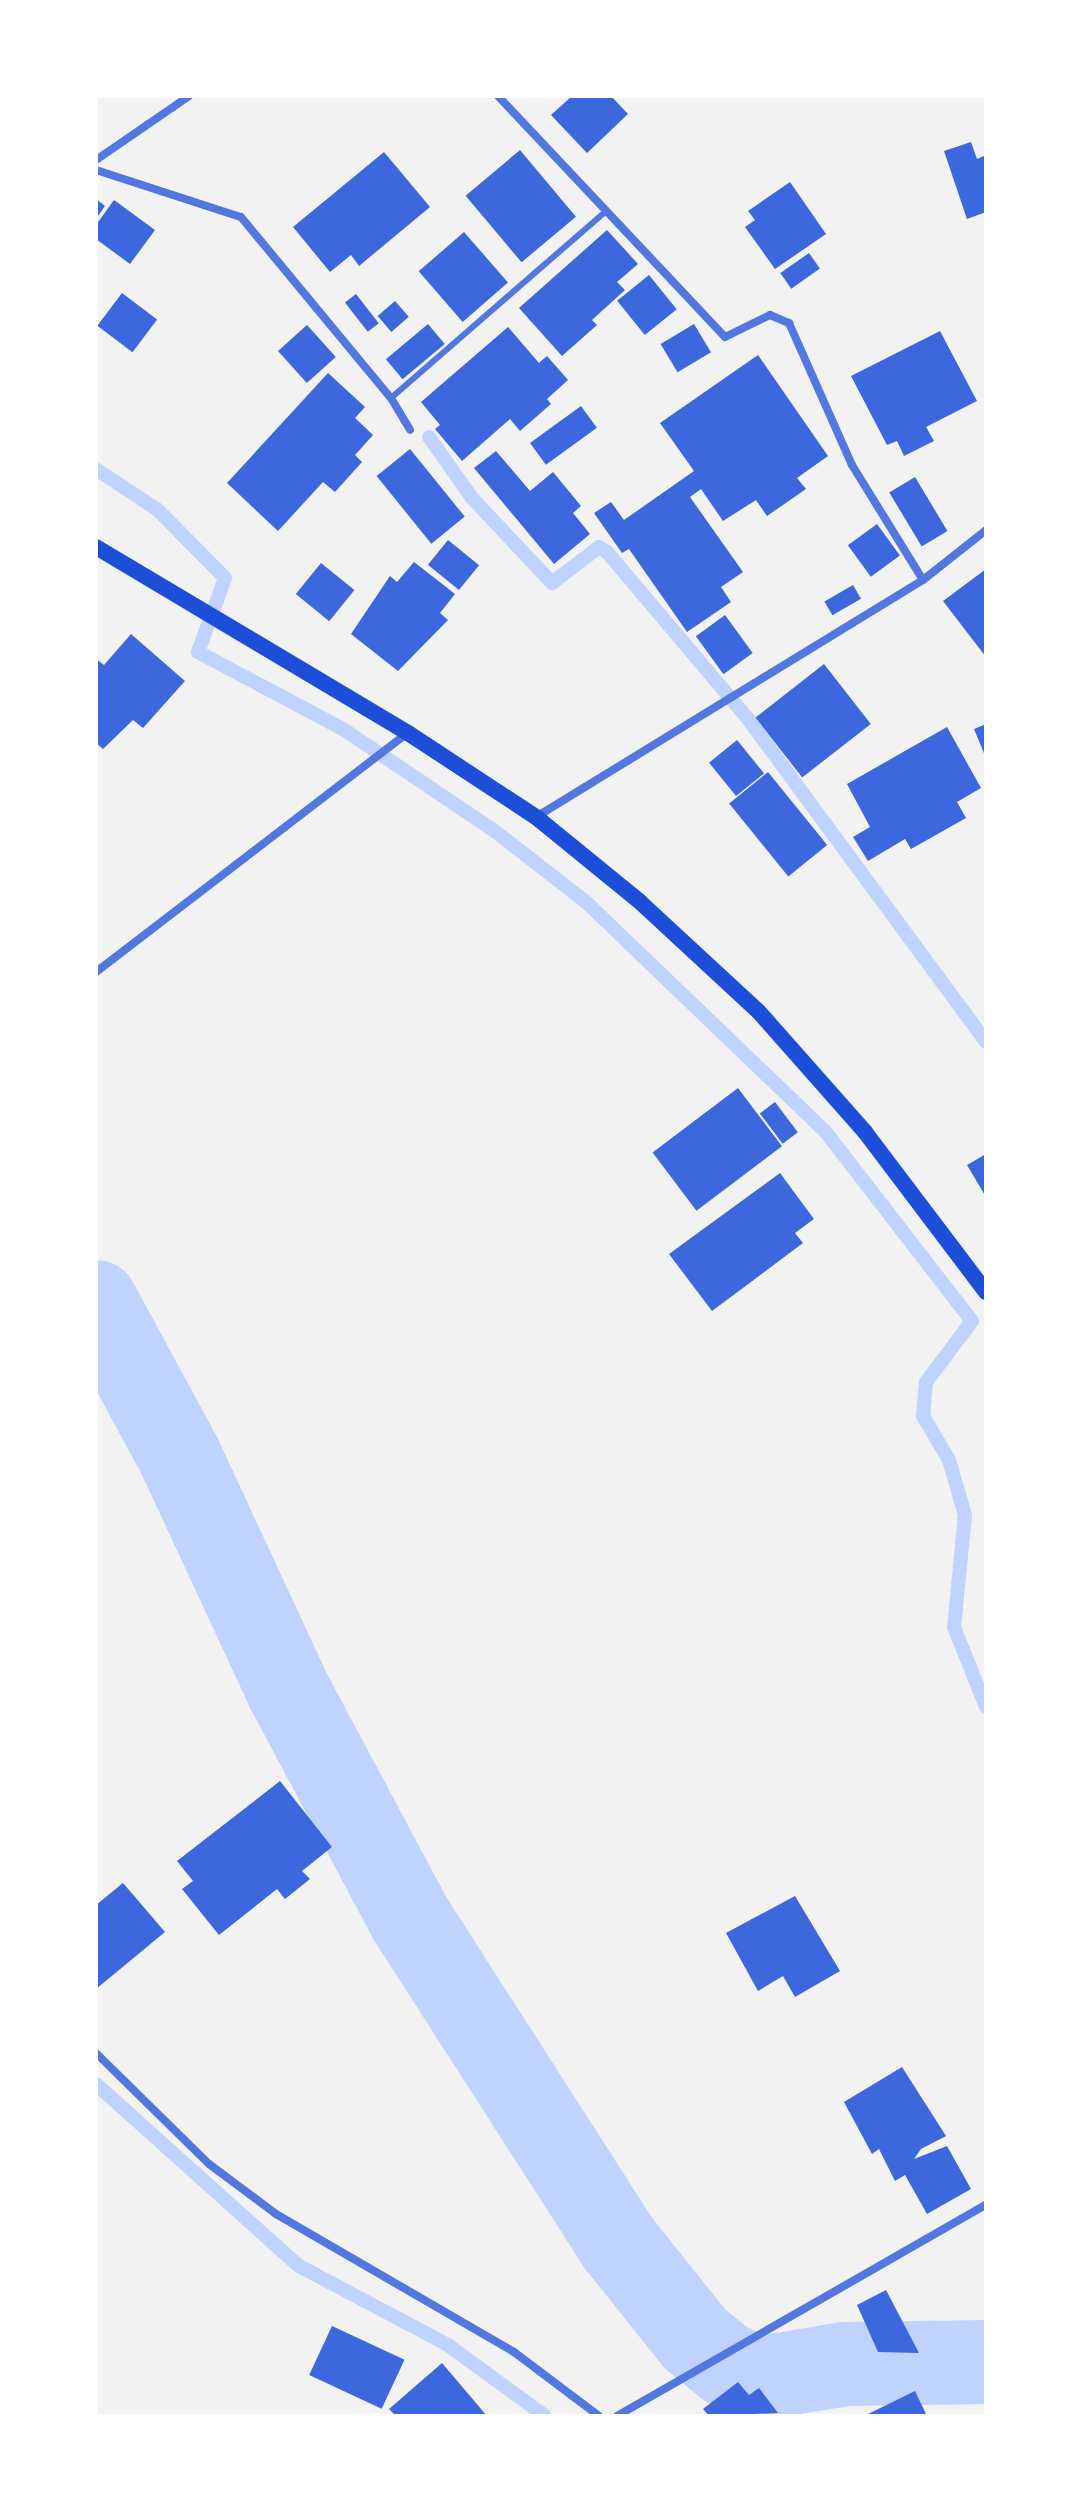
<!DOCTYPE html>
<html>
<head>
<meta charset="utf-8">
<style>
  body { margin:0 }
  #map { position:relative; width:1082px; height:2512px; overflow:hidden; background:#f2f2f2; font-family:"Fira Sans Condensed",sans-serif }
  div>[style] { position:absolute }
  .stream>* { height:14px; margin:-7px; padding:0 7px; transform-origin:7px; border-radius:7px; background:#bfd3fe }
  .river>* { height:84px; margin:-42px; padding:0 42px; transform-origin:42px; border-radius:42px; background:#bfd3fe }
  .building>* { inset:0; background:#3d67dc; transform-origin:0 0 }
  .service>* { height:6px; margin:-3px; padding:0 3px; transform-origin:3px; border-radius:3px; background:#5277de }
  .minor>* { height:8px; margin:-4px; padding:0 4px; transform-origin:4px; border-radius:4px; background:#5277de }
  .secondary>* { height:16px; margin:-8px; padding:0 8px; transform-origin:8px; border-radius:8px; background:#1d4ed8 }
  span { translate:-50% -50%; white-space:nowrap; text-align:center; line-height:1.15; -webkit-text-stroke:7px #fff; paint-order:stroke }
  .frame { position:absolute; inset:0; border:98px solid #fff; pointer-events:none }
</style>
</head>
<body>
<div id="map">
  <div class="stream">
    <div style="left:429px;top:437px;width:75px;rotate:54.8deg"></div>
    <div style="left:472px;top:498px;width:117px;rotate:46.7deg"></div>
    <div style="left:552px;top:583px;width:59px;rotate:-37.5deg"></div>
    <div style="left:599px;top:547px;width:9px;rotate:32deg"></div>
    <div style="left:607px;top:552px;width:219px;rotate:49.8deg"></div>
    <div style="left:748px;top:719px;width:401px;rotate:53.6deg"></div>
    <div style="left:96px;top:469px;width:74px;rotate:33.5deg"></div>
    <div style="left:158px;top:510px;width:95px;rotate:45.4deg"></div>
    <div style="left:225px;top:578px;width:79px;rotate:110deg"></div>
    <div style="left:198px;top:652px;width:164px;rotate:28deg"></div>
    <div style="left:343px;top:729px;width:179px;rotate:33.9deg"></div>
    <div style="left:492px;top:829px;width:119px;rotate:37.8deg"></div>
    <div style="left:586px;top:902px;width:331px;rotate:43.8deg"></div>
    <div style="left:825px;top:1131px;width:240px;rotate:52.3deg"></div>
    <div style="left:972px;top:1321px;width:76px;rotate:127deg"></div>
    <div style="left:926px;top:1382px;width:34px;rotate:95deg"></div>
    <div style="left:923px;top:1416px;width:51px;rotate:59.4deg"></div>
    <div style="left:949px;top:1460px;width:57px;rotate:73.8deg"></div>
    <div style="left:965px;top:1515px;width:113px;rotate:95.6deg"></div>
    <div style="left:954px;top:1627px;width:86px;rotate:68.2deg"></div>
    <div style="left:96px;top:2084px;width:273px;rotate:41.9deg"></div>
    <div style="left:299px;top:2266px;width:169px;rotate:27.9deg"></div>
    <div style="left:448px;top:2345px;width:120px;rotate:36.2deg"></div>
  </div>
  <div class="river">
    <div style="left:96px;top:1302px;width:176px;rotate:61.5deg"></div>
    <div style="left:180px;top:1457px;width:255px;rotate:65.1deg"></div>
    <div style="left:287px;top:1688px;width:263px;rotate:61.9deg"></div>
    <div style="left:411px;top:1920px;width:386px;rotate:57.3deg"></div>
    <div style="left:620px;top:2245px;width:120px;rotate:51.4deg"></div>
    <div style="left:695px;top:2339px;width:41px;rotate:39.1deg"></div>
    <div style="left:727px;top:2365px;width:36px;rotate:21deg"></div>
    <div style="left:761px;top:2378px;width:85px;rotate:-9.5deg"></div>
    <div style="left:845px;top:2364px;width:141px;rotate:-0.8deg"></div>
  </div>
  <div class="building">
    <div style="clip-path:polygon(572px 96px,611px 96px,628px 114px,587px 153px,551px 115px)"></div>
    <div style="clip-path:polygon(971px 142px,977px 159px,986px 155px,986px 212px,967px 219px,944px 151px)"></div>
    <div style="left:520px;top:150px;width:87px;height:71px;rotate:50deg"></div>
    <div style="clip-path:polygon(384px 152px,430px 207px,359px 266px,351px 255px,330px 272px,293px 227px)"></div>
    <div style="clip-path:polygon(790px 182px,826px 234px,775px 269px,745px 227px,755px 220px,748px 211px)"></div>
    <div style="clip-path:polygon(96px 199px,105px 206px,96px 219px)"></div>
    <div style="clip-path:polygon(114px 200px,155px 230px,130px 264px,96px 239px,96px 225px)"></div>
    <div style="clip-path:polygon(607px 230px,638px 264px,617px 282px,625px 290px,592px 320px,597px 325px,562px 356px,519px 308px)"></div>
    <div style="left:464px;top:232px;width:67px;height:60px;rotate:49deg"></div>
    <div style="left:809px;top:253px;width:19px;height:35px;rotate:55deg"></div>
    <div style="left:649px;top:275px;width:44px;height:41px;rotate:51deg"></div>
    <div style="left:122px;top:293px;width:44px;height:41px;rotate:37deg"></div>
    <div style="left:356px;top:294px;width:37px;height:14px;rotate:52deg"></div>
    <div style="left:395px;top:301px;width:21px;height:23px;rotate:49deg"></div>
    <div style="left:428px;top:324px;width:26px;height:55px;rotate:50deg"></div>
    <div style="left:694px;top:324px;width:33px;height:39px;rotate:59deg"></div>
    <div style="left:307px;top:325px;width:43px;height:39px;rotate:48deg"></div>
    <div style="clip-path:polygon(508px 327px,539px 363px,547px 356px,568px 380px,547px 399px,551px 404px,520px 431px,510px 419px,462px 461px,435px 429px,440px 425px,421px 402px)"></div>
    <div style="clip-path:polygon(940px 331px,977px 401px,926px 427px,934px 441px,904px 456px,897px 441px,887px 445px,851px 376px)"></div>
    <div style="clip-path:polygon(758px 355px,828px 456px,797px 478px,806px 489px,767px 516px,756px 500px,723px 521px,701px 489px,690px 497px,743px 572px,721px 587px,731px 602px,687px 632px,629px 549px,622px 553px,594px 513px,611px 502px,624px 520px,694px 471px,660px 423px)"></div>
    <div style="clip-path:polygon(328px 373px,365px 407px,355px 418px,373px 435px,355px 455px,362px 462px,335px 492px,323px 482px,278px 531px,227px 483px)"></div>
    <div style="left:581px;top:406px;width:27px;height:63px;rotate:54deg"></div>
    <div style="left:410px;top:449px;width:87px;height:43px;rotate:51deg"></div>
    <div style="clip-path:polygon(496px 451px,530px 491px,553px 472px,581px 506px,573px 513px,590px 534px,554px 564px,474px 468px)"></div>
    <div style="left:915px;top:477px;width:63px;height:30px;rotate:59deg"></div>
    <div style="left:877px;top:524px;width:39px;height:36px;rotate:54deg"></div>
    <div style="left:448px;top:540px;width:40px;height:32px;rotate:39deg"></div>
    <div style="clip-path:polygon(414px 562px,455px 594px,440px 613px,448px 620px,398px 671px,351px 634px,390px 576px,397px 582px)"></div>
    <div style="left:321px;top:563px;width:43px;height:40px;rotate:39deg"></div>
    <div style="clip-path:polygon(986px 569px,986px 657px,943px 601px)"></div>
    <div style="left:853px;top:585px;width:16px;height:33px;rotate:60deg"></div>
    <div style="left:725px;top:615px;width:47px;height:36px;rotate:54deg"></div>
    <div style="clip-path:polygon(131px 634px,185px 681px,143px 728px,133px 720px,103px 749px,96px 743px,96px 659px,104px 665px)"></div>
    <div style="left:824px;top:664px;width:76px;height:87px;rotate:52deg"></div>
    <div style="clip-path:polygon(986px 724px,986px 758px,974px 729px)"></div>
    <div style="clip-path:polygon(947px 727px,981px 788px,957px 802px,966px 818px,911px 849px,905px 839px,868px 861px,853px 837px,870px 827px,847px 784px)"></div>
    <div style="left:737px;top:740px;width:43px;height:36px;rotate:51deg"></div>
    <div style="left:768px;top:772px;width:94px;height:50px;rotate:51deg"></div>
    <div style="left:738px;top:1088px;width:73px;height:107px;rotate:53deg"></div>
    <div style="left:775px;top:1102px;width:38px;height:19px;rotate:53deg"></div>
    <div style="clip-path:polygon(986px 1154px,986px 1197px,967px 1165px)"></div>
    <div style="clip-path:polygon(780px 1173px,814px 1219px,795px 1233px,803px 1243px,712px 1311px,669px 1254px)"></div>
    <div style="clip-path:polygon(280px 1781px,332px 1847px,302px 1871px,310px 1879px,285px 1899px,277px 1889px,219px 1935px,182px 1889px,193px 1881px,177px 1861px)"></div>
    <div style="clip-path:polygon(123px 1883px,165px 1932px,96px 1989px,96px 1905px)"></div>
    <div style="clip-path:polygon(795px 1896px,840px 1971px,795px 1997px,783px 1976px,758px 1991px,726px 1933px)"></div>
    <div style="clip-path:polygon(902px 2067px,946px 2136px,921px 2149px,914px 2159px,947px 2146px,971px 2189px,927px 2214px,905px 2175px,895px 2181px,879px 2149px,872px 2154px,844px 2102px)"></div>
    <div style="clip-path:polygon(886px 2290px,919px 2353px,878px 2352px,857px 2305px)"></div>
    <div style="left:332px;top:2326px;width:80px;height:54px;rotate:25deg"></div>
    <div style="clip-path:polygon(442px 2363px,487px 2416px,396px 2416px,389px 2409px)"></div>
    <div style="clip-path:polygon(738px 2382px,749px 2395px,759px 2388px,778px 2413px,709px 2416px,703px 2409px)"></div>
    <div style="clip-path:polygon(915px 2391px,927px 2416px,864px 2416px)"></div>
  </div>
  <div class="service">
    <div style="left:391px;top:398px;width:284px;rotate:-41deg"></div>
  </div>
  <div class="minor">
    <div style="left:498px;top:96px;width:331px;rotate:46.7deg"></div>
    <div style="left:725px;top:337px;width:50px;rotate:-26.1deg"></div>
    <div style="left:770px;top:315px;width:21px;rotate:23deg"></div>
    <div style="left:789px;top:323px;width:155px;rotate:66.1deg"></div>
    <div style="left:852px;top:465px;width:135px;rotate:58.3deg"></div>
    <div style="left:96px;top:160px;width:113px;rotate:-34.5deg"></div>
    <div style="left:96px;top:170px;width:152px;rotate:18deg"></div>
    <div style="left:241px;top:217px;width:235px;rotate:50.4deg"></div>
    <div style="left:391px;top:398px;width:37px;rotate:59deg"></div>
    <div style="left:536px;top:817px;width:454px;rotate:-31.5deg"></div>
    <div style="left:923px;top:580px;width:80px;rotate:-38.4deg"></div>
    <div style="left:96px;top:972px;width:393px;rotate:-37.5deg"></div>
    <div style="left:96px;top:2053px;width:158px;rotate:44.5deg"></div>
    <div style="left:209px;top:2164px;width:84px;rotate:36.7deg"></div>
    <div style="left:276px;top:2214px;width:275px;rotate:30.1deg"></div>
    <div style="left:514px;top:2352px;width:106px;rotate:37deg"></div>
    <div style="left:617px;top:2416px;width:425px;rotate:-29.8deg"></div>
  </div>
  <div class="secondary">
    <div style="left:96px;top:547px;width:363px;rotate:30.8deg"></div>
    <div style="left:408px;top:733px;width:153px;rotate:33.3deg"></div>
    <div style="left:536px;top:817px;width:133px;rotate:39.2deg"></div>
    <div style="left:639px;top:901px;width:163px;rotate:42.8deg"></div>
    <div style="left:759px;top:1012px;width:160px;rotate:48.5deg"></div>
    <div style="left:865px;top:1132px;width:201px;rotate:52.9deg"></div>
  </div>
  <div class="frame"></div>
</div>
</body>
</html>
